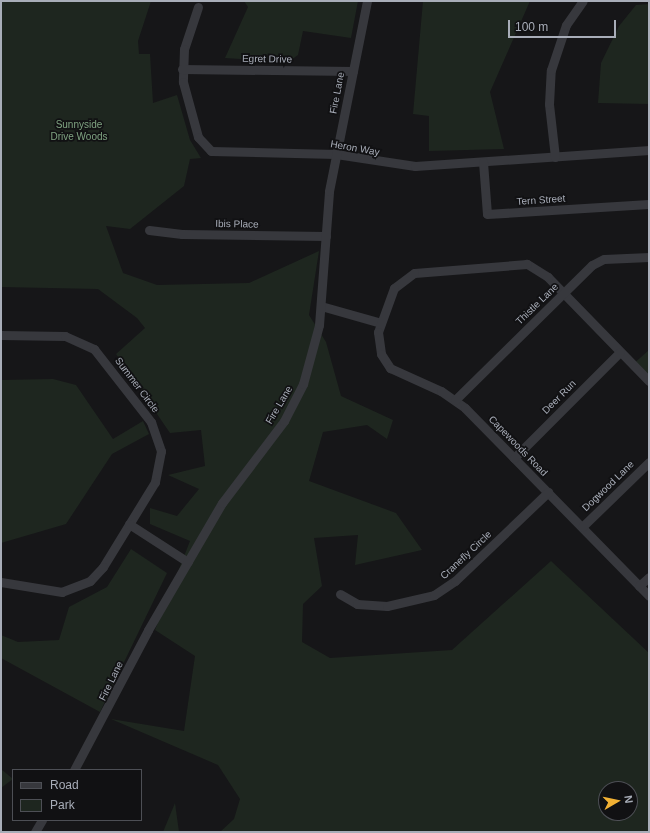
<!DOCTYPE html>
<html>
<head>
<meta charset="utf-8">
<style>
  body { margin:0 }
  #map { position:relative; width:650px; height:833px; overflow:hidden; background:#161618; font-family:Arial,sans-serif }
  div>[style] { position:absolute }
  .green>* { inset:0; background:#1e261f }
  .minor>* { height:9px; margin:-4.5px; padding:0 4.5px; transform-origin:4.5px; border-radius:4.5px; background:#37383d }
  span { translate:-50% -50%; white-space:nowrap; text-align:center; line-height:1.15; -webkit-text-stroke:3.5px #111113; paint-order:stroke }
  .street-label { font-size:10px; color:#a8adb8 }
  .park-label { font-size:10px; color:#7fa381 }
  .frame { position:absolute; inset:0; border:2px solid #a8adb8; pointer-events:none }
  .legend { position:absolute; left:12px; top:769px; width:130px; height:52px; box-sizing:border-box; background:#111113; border:1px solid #4d4f55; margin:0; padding:5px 7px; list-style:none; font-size:12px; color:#a8adb8 }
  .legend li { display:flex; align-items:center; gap:8px; height:20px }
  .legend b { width:20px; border:1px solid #4d4f55 }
  .north { position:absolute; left:598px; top:781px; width:40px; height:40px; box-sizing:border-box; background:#111113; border:1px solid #4d4f55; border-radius:50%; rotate:81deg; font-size:11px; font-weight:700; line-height:16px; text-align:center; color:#a8adb8 }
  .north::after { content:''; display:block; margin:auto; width:14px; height:18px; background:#f2b134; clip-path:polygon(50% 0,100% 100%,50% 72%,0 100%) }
  .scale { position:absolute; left:508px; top:20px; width:108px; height:18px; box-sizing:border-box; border:2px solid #a8adb8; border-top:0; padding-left:5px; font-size:12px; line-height:14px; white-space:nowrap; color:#a8adb8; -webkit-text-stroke:3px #111113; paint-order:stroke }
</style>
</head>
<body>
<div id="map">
  <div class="green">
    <div style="clip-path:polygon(evenodd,1px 1px,151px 1px,138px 41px,139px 54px,150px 54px,153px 103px,177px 95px,190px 140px,201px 158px,190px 159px,184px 186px,130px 229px,106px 226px,123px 273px,157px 285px,249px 283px,319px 251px,309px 315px,326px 342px,341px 396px,393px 420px,387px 439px,367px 425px,323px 432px,309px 481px,396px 513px,422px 550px,355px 565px,358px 535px,314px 538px,322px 586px,303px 604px,302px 642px,330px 658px,452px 650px,551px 561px,649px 653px,649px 832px,220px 832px,234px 819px,240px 799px,218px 765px,111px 719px,184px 731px,195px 656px,155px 630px,190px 541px,150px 524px,150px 508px,177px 516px,199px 489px,168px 475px,205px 466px,201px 430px,170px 433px,116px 354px,145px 328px,137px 318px,98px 289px,1px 287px,1px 1px,606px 789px,630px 789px,630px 813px,606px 813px,606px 789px)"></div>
    <div style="clip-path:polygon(244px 1px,358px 1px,351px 38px,303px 31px,298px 55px,288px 62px,225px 58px,248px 7px)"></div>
    <div style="clip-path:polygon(423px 1px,530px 1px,490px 92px,504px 149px,429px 151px,429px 116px,413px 114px)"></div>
    <div style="clip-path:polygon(649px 4px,649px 104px,598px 103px,601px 63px,619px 26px,636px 5px)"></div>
    <div style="clip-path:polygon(649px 350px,649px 384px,631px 366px)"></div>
    <div style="clip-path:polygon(53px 379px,76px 385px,113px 439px,143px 421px,149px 434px,112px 454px,66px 524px,1px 543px,1px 380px)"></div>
    <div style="clip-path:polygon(131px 549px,167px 573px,100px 712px,1px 658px,1px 635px,18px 642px,59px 640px,69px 607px,107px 587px)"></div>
    <div style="clip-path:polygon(1px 769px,13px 779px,1px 788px)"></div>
    <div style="clip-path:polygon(175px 803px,179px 832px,163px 832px)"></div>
  </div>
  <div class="minor">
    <div style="left:198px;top:7px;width:44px;rotate:108.4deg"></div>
    <div style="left:184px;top:49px;width:33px;rotate:92deg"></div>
    <div style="left:183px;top:82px;width:57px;rotate:74.7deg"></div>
    <div style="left:198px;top:137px;width:19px;rotate:47deg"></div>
    <div style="left:211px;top:151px;width:125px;rotate:1.4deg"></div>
    <div style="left:336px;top:154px;width:80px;rotate:8.6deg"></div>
    <div style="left:415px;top:166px;width:235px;rotate:-3.9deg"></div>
    <div style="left:182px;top:69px;width:171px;rotate:0.7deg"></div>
    <div style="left:555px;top:157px;width:53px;rotate:-96.5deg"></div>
    <div style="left:549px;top:104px;width:34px;rotate:-87deg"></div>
    <div style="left:551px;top:70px;width:47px;rotate:-71.6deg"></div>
    <div style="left:566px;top:25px;width:29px;rotate:-55deg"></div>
    <div style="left:483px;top:162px;width:52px;rotate:85.6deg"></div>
    <div style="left:487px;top:214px;width:162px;rotate:-3.5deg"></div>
    <div style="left:149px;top:230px;width:33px;rotate:7deg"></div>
    <div style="left:182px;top:234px;width:144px;rotate:0.8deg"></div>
    <div style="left:321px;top:306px;width:62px;rotate:15.8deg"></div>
    <div style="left:1px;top:335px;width:64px;rotate:0.9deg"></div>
    <div style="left:65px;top:336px;width:32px;rotate:24deg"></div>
    <div style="left:94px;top:349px;width:93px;rotate:52deg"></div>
    <div style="left:151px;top:422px;width:31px;rotate:71deg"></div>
    <div style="left:161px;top:451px;width:32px;rotate:101deg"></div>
    <div style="left:155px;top:482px;width:100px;rotate:121.5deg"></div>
    <div style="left:103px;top:567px;width:19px;rotate:133deg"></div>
    <div style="left:90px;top:581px;width:30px;rotate:159deg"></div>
    <div style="left:62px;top:592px;width:62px;rotate:-170.7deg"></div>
    <div style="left:649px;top:381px;width:145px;rotate:-134.2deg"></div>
    <div style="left:548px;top:277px;width:25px;rotate:-148deg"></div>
    <div style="left:527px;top:264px;width:113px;rotate:175.4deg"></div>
    <div style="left:414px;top:273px;width:25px;rotate:143deg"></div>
    <div style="left:394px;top:288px;width:47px;rotate:110deg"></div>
    <div style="left:378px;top:332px;width:22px;rotate:82deg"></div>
    <div style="left:381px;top:354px;width:17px;rotate:57deg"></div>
    <div style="left:390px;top:368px;width:56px;rotate:24.3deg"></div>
    <div style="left:441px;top:391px;width:29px;rotate:35deg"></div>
    <div style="left:465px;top:408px;width:263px;rotate:45.6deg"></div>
    <div style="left:455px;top:400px;width:192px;rotate:-44.6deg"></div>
    <div style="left:592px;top:265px;width:13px;rotate:-27deg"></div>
    <div style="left:604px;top:259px;width:45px;rotate:-2.5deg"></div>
    <div style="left:514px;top:458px;width:150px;rotate:-45deg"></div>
    <div style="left:129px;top:524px;width:70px;rotate:32.8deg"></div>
    <div style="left:582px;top:527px;width:93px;rotate:-44.1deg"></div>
    <div style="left:639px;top:586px;width:13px;rotate:-42deg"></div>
    <div style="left:340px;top:594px;width:20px;rotate:30deg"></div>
    <div style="left:357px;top:604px;width:30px;rotate:4deg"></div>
    <div style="left:387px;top:606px;width:48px;rotate:-13.2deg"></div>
    <div style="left:434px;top:595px;width:25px;rotate:-34deg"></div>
    <div style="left:455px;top:581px;width:129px;rotate:-43.7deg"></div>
    <div style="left:74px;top:770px;width:158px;rotate:-62.1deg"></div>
    <div style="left:148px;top:630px;width:147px;rotate:-59.8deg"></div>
    <div style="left:222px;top:503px;width:103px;rotate:-52.9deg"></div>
    <div style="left:284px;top:421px;width:42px;rotate:-62.8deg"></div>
    <div style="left:303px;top:384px;width:61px;rotate:-74.8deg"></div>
    <div style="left:319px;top:325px;width:134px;rotate:-85.7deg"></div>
    <div style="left:329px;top:191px;width:194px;rotate:-78.7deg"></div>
    <div style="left:35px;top:832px;width:14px;rotate:-60deg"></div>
  </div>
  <div class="street-label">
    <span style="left:267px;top:59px;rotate:1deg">Egret Drive</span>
    <span style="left:337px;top:93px;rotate:-79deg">Fire Lane</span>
    <span style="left:355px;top:148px;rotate:10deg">Heron Way</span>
    <span style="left:541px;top:200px;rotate:-4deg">Tern Street</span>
    <span style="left:237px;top:224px;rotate:1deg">Ibis Place</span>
    <span style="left:537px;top:304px;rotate:-44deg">Thistle Lane</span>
    <span style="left:137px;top:385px;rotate:53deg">Summer Circle</span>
    <span style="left:559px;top:397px;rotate:-45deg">Deer Run</span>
    <span style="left:279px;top:405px;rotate:-59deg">Fire Lane</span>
    <span style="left:518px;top:446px;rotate:46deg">Capewoods Road</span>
    <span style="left:608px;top:486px;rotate:-44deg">Dogwood Lane</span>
    <span style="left:466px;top:555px;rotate:-43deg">Cranefly Circle</span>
    <span style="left:111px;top:681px;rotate:-64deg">Fire Lane</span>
  </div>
  <div class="park-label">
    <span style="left:79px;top:130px">Sunnyside<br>Drive Woods</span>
  </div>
  <div class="frame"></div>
  <ul class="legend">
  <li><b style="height:5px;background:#37383d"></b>Road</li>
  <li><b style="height:11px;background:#1e261f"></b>Park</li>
  </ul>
  <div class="north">N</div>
  <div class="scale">100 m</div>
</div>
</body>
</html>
